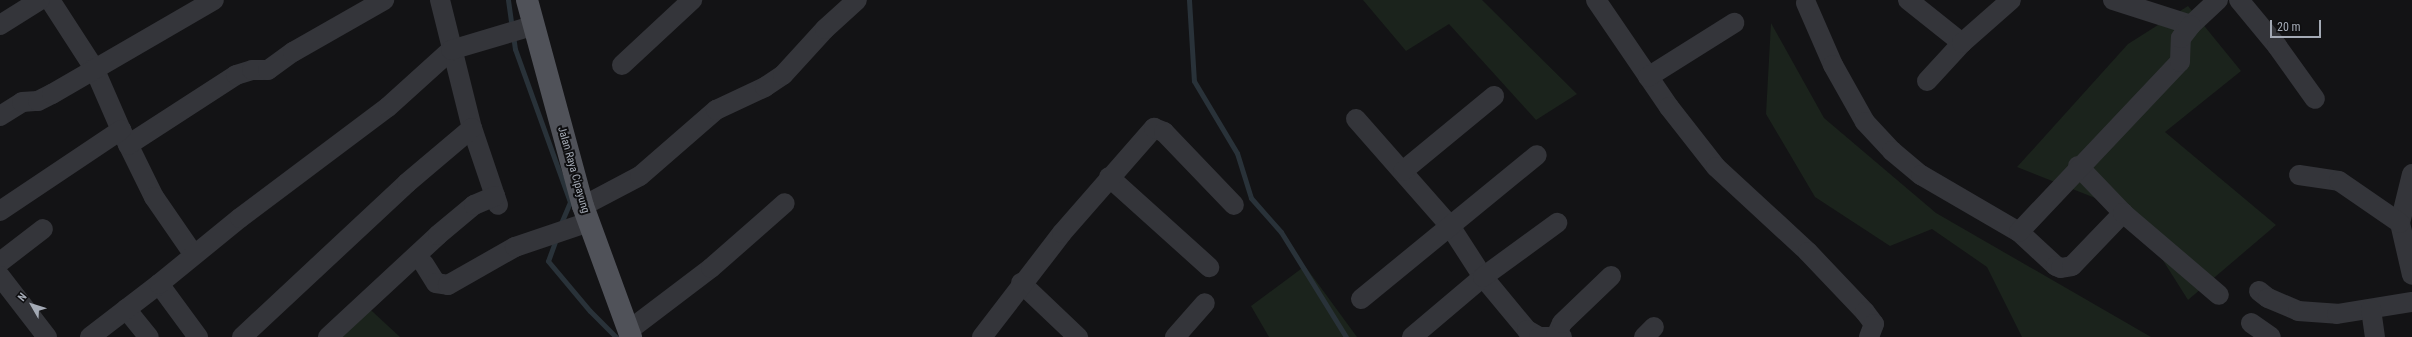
<!DOCTYPE html>
<html>
<head>
<meta charset="utf-8">
<style>
  body { margin:0 }
  #map { position:relative; width:2412px; height:337px; overflow:hidden; background:#131315; font-family:"Roboto Condensed",sans-serif }
  div>[style] { position:absolute }
  .green>* { inset:0; background:#1b231c }
  .stream>* { height:5px; margin:-2.5px; padding:0 2.5px; transform-origin:2.5px; border-radius:2.5px; background:#293239 }
  .minor>* { height:20px; margin:-10px; padding:0 10px; transform-origin:10px; border-radius:10px; background:#34353a }
  .major>* { height:22px; margin:-11px; padding:0 11px; transform-origin:11px; border-radius:11px; background:#505259 }
  span { translate:-50% -50%; white-space:nowrap; text-align:center; line-height:1.15; -webkit-text-stroke:4px #0e0e10; paint-order:stroke }
  .street-label { font-size:11px; color:#a4aab5 }
  .north { position:absolute; left:12px; top:285px; width:40px; height:40px; -webkit-text-stroke:3px #0e0e10; paint-order:stroke; rotate:309deg; font-size:11px; font-weight:700; line-height:16px; text-align:center; color:#a4aab5 }
  .north::after { content:''; display:block; margin:auto; width:14px; height:18px; background:#a4aab5; clip-path:polygon(50% 0,100% 100%,50% 72%,0 100%) }
  .scale { position:absolute; left:2270px; top:20px; width:51px; height:18px; box-sizing:border-box; border:2px solid #a4aab5; border-top:0; padding-left:5px; font-size:12px; line-height:14px; white-space:nowrap; color:#a4aab5; -webkit-text-stroke:3px #0e0e10; paint-order:stroke }
</style>
</head>
<body>
<div id="map">
  <div class="green">
    <div style="clip-path:polygon(1363px 0,1482px 0,1577px 94px,1536px 120px,1449px 24px,1406px 51px)"></div>
    <div style="clip-path:polygon(2188px 6px,2241px 71px,2165px 132px,2276px 225px,2188px 300px,2133px 213px,2017px 167px,2128px 44px)"></div>
    <div style="clip-path:polygon(1771px 23px,1824px 118px,1936px 213px,2151px 337px,2022px 337px,1987px 267px,1932px 229px,1890px 246px,1815px 197px,1766px 114px)"></div>
    <div style="clip-path:polygon(1305px 266px,1357px 337px,1269px 337px,1251px 306px)"></div>
    <div style="clip-path:polygon(360px 300px,400px 337px,321px 337px)"></div>
  </div>
  <div class="stream">
    <div style="left:508px;top:0;width:27px;rotate:82deg"></div>
    <div style="left:1189px;top:0;width:81px;rotate:86.5deg"></div>
    <div style="left:1194px;top:81px;width:84px;rotate:59.2deg"></div>
    <div style="left:1237px;top:153px;width:47px;rotate:72.7deg"></div>
    <div style="left:1251px;top:198px;width:45px;rotate:48.6deg"></div>
    <div style="left:1281px;top:232px;width:123px;rotate:58.2deg"></div>
    <div style="left:513px;top:35px;width:14px;rotate:82deg"></div>
    <div style="left:515px;top:49px;width:163px;rotate:70.2deg"></div>
    <div style="left:570px;top:202px;width:26px;rotate:113deg"></div>
    <div style="left:556px;top:239px;width:23px;rotate:110deg"></div>
    <div style="left:548px;top:261px;width:65px;rotate:50deg"></div>
    <div style="left:590px;top:311px;width:37px;rotate:45deg"></div>
  </div>
  <div class="minor">
    <div style="left:50px;top:0;width:81px;rotate:57.1deg"></div>
    <div style="left:94px;top:68px;width:68px;rotate:66.5deg"></div>
    <div style="left:121px;top:130px;width:75px;rotate:63.8deg"></div>
    <div style="left:154px;top:197px;width:70px;rotate:55.4deg"></div>
    <div style="left:440px;top:0;width:132px;rotate:76deg"></div>
    <div style="left:472px;top:128px;width:81px;rotate:71.3deg"></div>
    <div style="left:1596px;top:0;width:130px;rotate:55.7deg"></div>
    <div style="left:1669px;top:107px;width:76px;rotate:51.9deg"></div>
    <div style="left:1716px;top:167px;width:125px;rotate:42.7deg"></div>
    <div style="left:1808px;top:252px;width:83px;rotate:46.5deg"></div>
    <div style="left:1865px;top:312px;width:15px;rotate:53deg"></div>
    <div style="left:1874px;top:324px;width:14px;rotate:111deg"></div>
    <div style="left:1908px;top:0;width:69px;rotate:38.5deg"></div>
    <div style="left:2113px;top:0;width:82px;rotate:17.8deg"></div>
    <div style="left:2191px;top:25px;width:37px;rotate:-43deg"></div>
    <div style="left:2239px;top:0;width:60px;rotate:50.4deg"></div>
    <div style="left:2277px;top:46px;width:65px;rotate:54.4deg"></div>
    <div style="left:1806px;top:3px;width:68px;rotate:66.5deg"></div>
    <div style="left:1833px;top:65px;width:65px;rotate:60.7deg"></div>
    <div style="left:1865px;top:122px;width:40px;rotate:47deg"></div>
    <div style="left:1892px;top:151px;width:38px;rotate:40deg"></div>
    <div style="left:1921px;top:175px;width:113px;rotate:30.2deg"></div>
    <div style="left:2019px;top:232px;width:50px;rotate:42.6deg"></div>
    <div style="left:2056px;top:266px;width:5px;rotate:22deg"></div>
    <div style="left:2061px;top:268px;width:11px;rotate:-10deg"></div>
    <div style="left:2072px;top:266px;width:74px;rotate:-46.1deg"></div>
    <div style="left:0;top:25px;width:47px;rotate:-32deg"></div>
    <div style="left:622px;top:65px;width:96px;rotate:-42.9deg"></div>
    <div style="left:1648px;top:77px;width:102px;rotate:-32.1deg"></div>
    <div style="left:1927px;top:81px;width:52px;rotate:-47.4deg"></div>
    <div style="left:1962px;top:43px;width:65px;rotate:-41.3deg"></div>
    <div style="left:0;top:116px;width:26px;rotate:-32deg"></div>
    <div style="left:22px;top:102px;width:16px;rotate:-4deg"></div>
    <div style="left:38px;top:101px;width:16px;rotate:-27deg"></div>
    <div style="left:52px;top:94px;width:187px;rotate:-30.1deg"></div>
    <div style="left:1356px;top:119px;width:142px;rotate:48.7deg"></div>
    <div style="left:1450px;top:226px;width:61px;rotate:57.1deg"></div>
    <div style="left:1483px;top:277px;width:69px;rotate:50.3deg"></div>
    <div style="left:1527px;top:330px;width:14px;rotate:30deg"></div>
    <div style="left:1539px;top:337px;width:23px"></div>
    <div style="left:128px;top:145px;width:129px;rotate:-32.9deg"></div>
    <div style="left:236px;top:75px;width:17px;rotate:-17deg"></div>
    <div style="left:252px;top:70px;width:16px"></div>
    <div style="left:268px;top:70px;width:31px;rotate:-36deg"></div>
    <div style="left:293px;top:52px;width:105px;rotate:-29.7deg"></div>
    <div style="left:2078px;top:166px;width:65px;rotate:46.2deg"></div>
    <div style="left:2123px;top:213px;width:126px;rotate:40.5deg"></div>
    <div style="left:1403px;top:171px;width:118px;rotate:-39.5deg"></div>
    <div style="left:2412px;top:174px;width:50px;rotate:103.8deg"></div>
    <div style="left:2400px;top:223px;width:53px;rotate:77deg"></div>
    <div style="left:2299px;top:175px;width:40px;rotate:8.5deg"></div>
    <div style="left:2339px;top:181px;width:74px;rotate:34.5deg"></div>
    <div style="left:1109px;top:177px;width:135px;rotate:42deg"></div>
    <div style="left:583px;top:206px;width:64px;rotate:-27.8deg"></div>
    <div style="left:640px;top:176px;width:101px;rotate:-41deg"></div>
    <div style="left:716px;top:110px;width:54px;rotate:-25.1deg"></div>
    <div style="left:765px;top:87px;width:22px;rotate:-34deg"></div>
    <div style="left:783px;top:75px;width:62px;rotate:-47.6deg"></div>
    <div style="left:825px;top:29px;width:43px;rotate:-42.2deg"></div>
    <div style="left:0;top:211px;width:146px;rotate:-33.8deg"></div>
    <div style="left:2019px;top:232px;width:234px;rotate:-46.6deg"></div>
    <div style="left:2180px;top:62px;width:24px;rotate:-88deg"></div>
    <div style="left:2181px;top:38px;width:16px;rotate:-52deg"></div>
    <div style="left:0;top:262px;width:54px;rotate:-37.5deg"></div>
    <div style="left:424px;top:264px;width:22px;rotate:58deg"></div>
    <div style="left:436px;top:283px;width:12px;rotate:9deg"></div>
    <div style="left:448px;top:285px;width:77px;rotate:-29.6deg"></div>
    <div style="left:515px;top:247px;width:78px;rotate:-18.7deg"></div>
    <div style="left:0;top:276px;width:77px;rotate:52.4deg"></div>
    <div style="left:1021px;top:283px;width:79px;rotate:43.5deg"></div>
    <div style="left:159px;top:284px;width:66px;rotate:53.7deg"></div>
    <div style="left:2259px;top:291px;width:11px;rotate:38deg"></div>
    <div style="left:2268px;top:298px;width:33px;rotate:23deg"></div>
    <div style="left:2298px;top:311px;width:39px;rotate:4deg"></div>
    <div style="left:2337px;top:314px;width:76px;rotate:-9.1deg"></div>
    <div style="left:1361px;top:299px;width:227px;rotate:-39.3deg"></div>
    <div style="left:126px;top:309px;width:36px;rotate:51deg"></div>
    <div style="left:2371px;top:309px;width:28px;rotate:82deg"></div>
    <div style="left:2251px;top:323px;width:24px;rotate:35deg"></div>
    <div style="left:628px;top:331px;width:104px;rotate:-37.2deg"></div>
    <div style="left:711px;top:268px;width:98px;rotate:-41.3deg"></div>
    <div style="left:1556px;top:336px;width:14px;rotate:-65deg"></div>
    <div style="left:1562px;top:323px;width:68px;rotate:-43.8deg"></div>
    <div style="left:90px;top:337px;width:87px;rotate:-37.5deg"></div>
    <div style="left:159px;top:284px;width:104px;rotate:-39.2deg"></div>
    <div style="left:240px;top:218px;width:185px;rotate:-36.9deg"></div>
    <div style="left:388px;top:107px;width:85px;rotate:-42.1deg"></div>
    <div style="left:451px;top:50px;width:84px;rotate:-16.5deg"></div>
    <div style="left:242px;top:337px;width:226px;rotate:-43deg"></div>
    <div style="left:407px;top:183px;width:85px;rotate:-40.2deg"></div>
    <div style="left:328px;top:337px;width:150px;rotate:-42.8deg"></div>
    <div style="left:438px;top:235px;width:47px;rotate:-39.8deg"></div>
    <div style="left:474px;top:205px;width:23px;rotate:-23deg"></div>
    <div style="left:982px;top:337px;width:131px;rotate:-52.4deg"></div>
    <div style="left:1062px;top:233px;width:140px;rotate:-48.8deg"></div>
    <div style="left:1154px;top:128px;width:11px;rotate:22deg"></div>
    <div style="left:1164px;top:132px;width:101px;rotate:46.2deg"></div>
    <div style="left:1175px;top:337px;width:45px;rotate:-48.6deg"></div>
    <div style="left:1412px;top:337px;width:93px;rotate:-40.2deg"></div>
    <div style="left:1483px;top:277px;width:92px;rotate:-36.1deg"></div>
    <div style="left:1644px;top:337px;width:14px;rotate:-45deg"></div>
  </div>
  <div class="major">
    <div style="left:527px;top:0;width:213px;rotate:74.8deg"></div>
    <div style="left:583px;top:206px;width:140px;rotate:69.9deg"></div>
  </div>
  <div class="street-label">
    <span style="left:573px;top:170px;rotate:74deg">Jalan Raya Cipayung</span>
  </div>
  <div class="north">N</div>
  <div class="scale">20 m</div>
</div>
</body>
</html>
